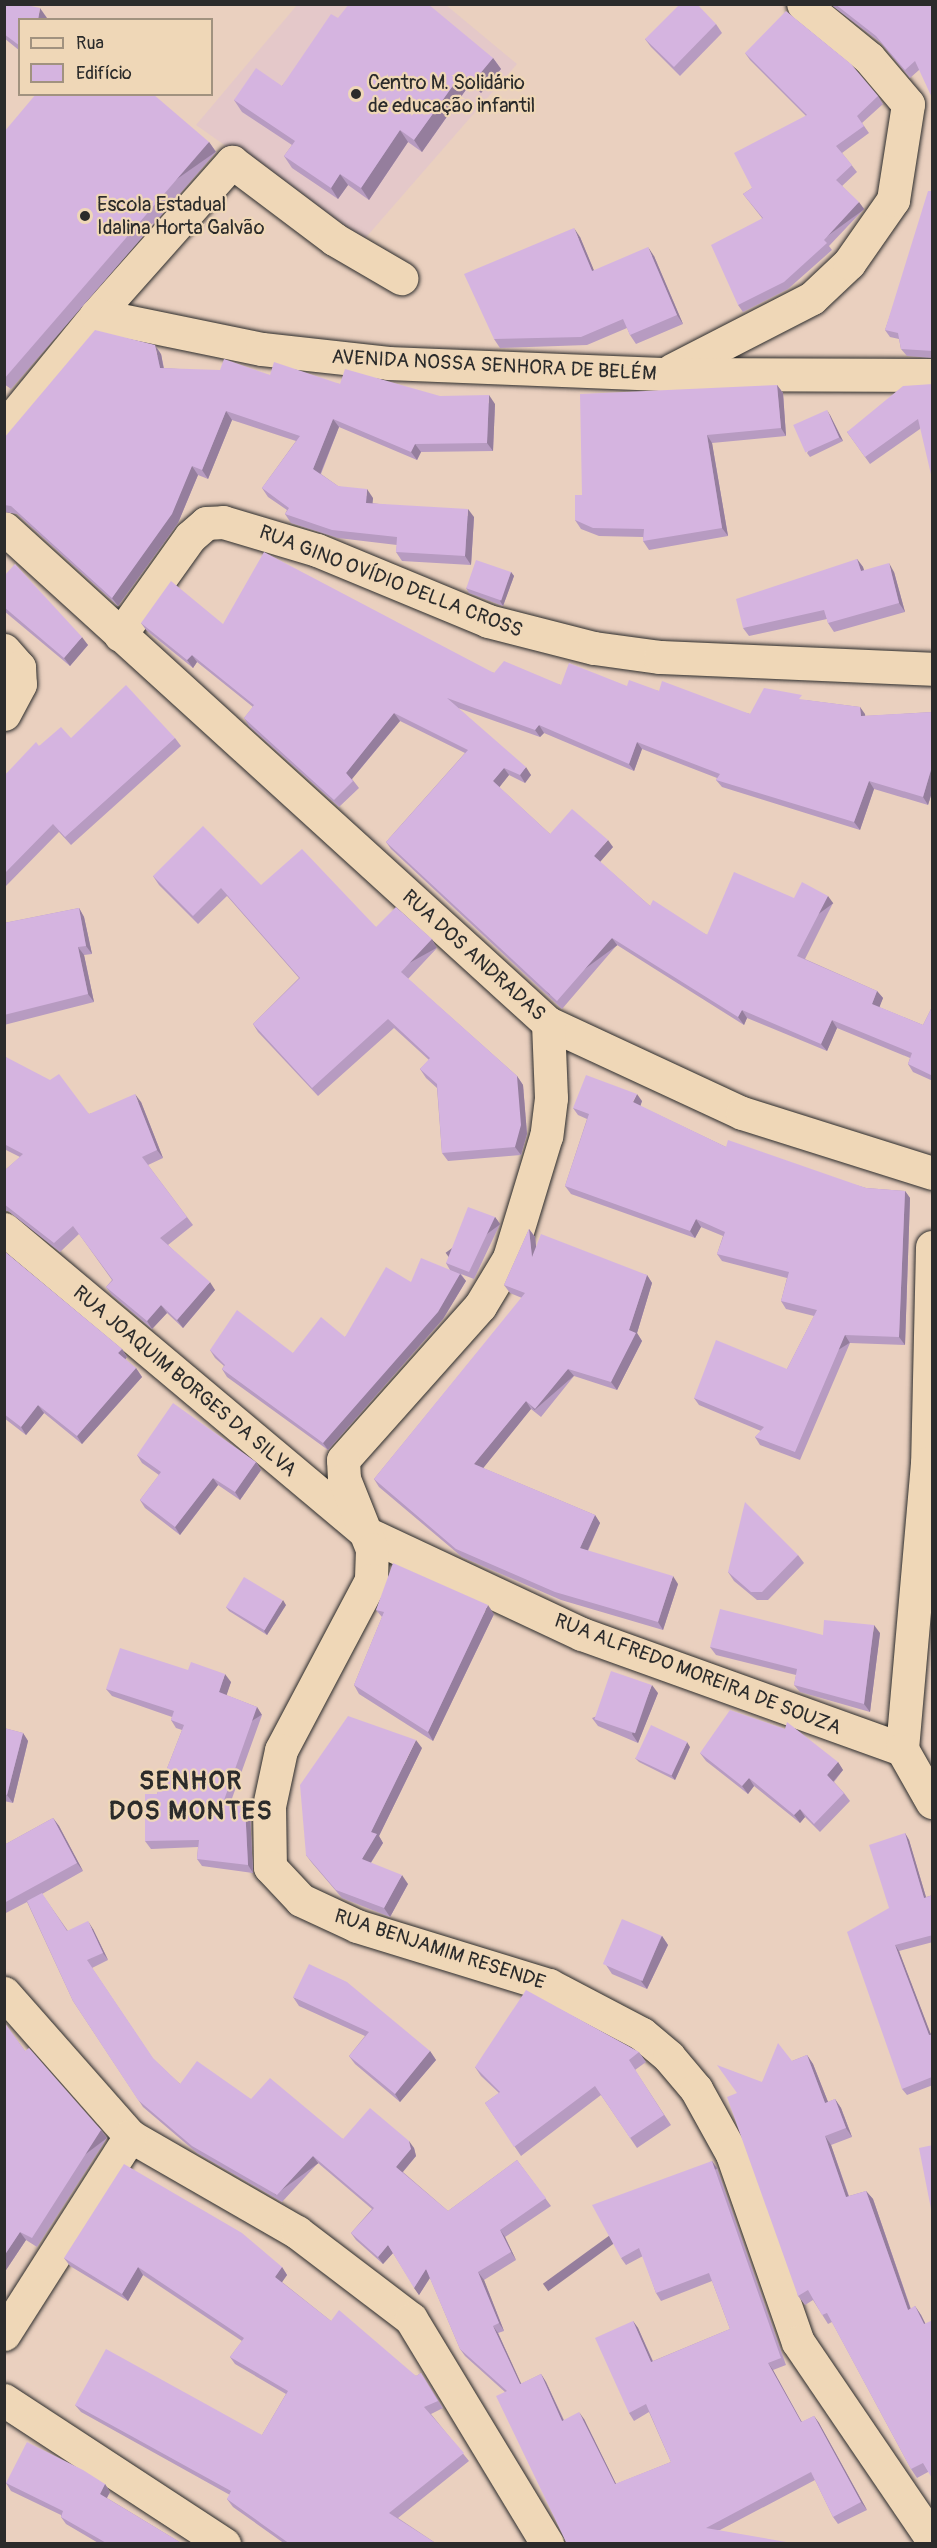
<!DOCTYPE html>
<html>
<head>
<meta charset="utf-8">
<style>
  body { margin:0 }
  #map { position:relative; width:937px; height:2548px; overflow:hidden; background:#ead0bf; font-family:Pangolin,sans-serif }
  div>[style] { position:absolute }
  .built>* { inset:0; background:#e4c8c9 }
  .roads { filter:drop-shadow(0 0 2px #2b2b2b) drop-shadow(0 0 2px #2b2b2b) }
  .street>* { height:33px; margin:-16.5px; padding:0 16.5px; transform-origin:16.5px; border-radius:16.5px; background:#efd7b7 }
  .secondary>* { height:33px; margin:-16.5px; padding:0 16.5px; transform-origin:16.5px; border-radius:16.5px; background:#efd7b7 }
  .wall>* { inset:0; background:#b79bc1 }
  .shaded-wall>* { inset:0; background:#957e9d; transform-origin:0 0 }
  .building>* { inset:0; background:#d5b4e0; transform-origin:0 0 }
  .dots>* { width:16px; height:16px; translate:-50% -50%; box-sizing:border-box; border:3px solid #efd7b7; border-radius:50% }
  span { translate:-50% -50%; white-space:nowrap; text-align:center; line-height:1.15; -webkit-text-stroke:4.5px #efd7b7; paint-order:stroke }
  .poi-label { font-size:20px; color:#2b2b2b }
  .left { translate:0 -50%; text-align:left }
  .street-label { font-size:20px; color:#2b2b2b }
  .district-label { font-size:26px; color:#2b2b2b; font-weight:700; letter-spacing:1.5px }
  .frame { position:absolute; inset:0; border:6px solid #2b2b2b; pointer-events:none }
  .legend { position:absolute; left:18px; top:18px; width:195px; height:78px; box-sizing:border-box; background:#efd7b7; border:2px solid #a1927f; margin:0; padding:8px 10px; list-style:none; font-size:18px; color:#2b2b2b }
  .legend li { display:flex; align-items:center; gap:12px; height:30px }
  .legend b { width:30px; border:2px solid #a1927f }
</style>
</head>
<body>
<div id="map">
  <div class="built">
    <div style="clip-path:polygon(297px 5px,446px 5px,517px 64px,362px 242px,196px 125px)"></div>
  </div>
  <div class="roads">
    <div class="street">
      <div style="left:96px;top:315px;width:205px;rotate:-48.4deg"></div>
      <div style="left:232px;top:162px;width:128px;rotate:37deg"></div>
      <div style="left:334px;top:239px;width:78px;rotate:30.2deg"></div>
      <div style="left:672px;top:370px;width:157px;rotate:-27.2deg"></div>
      <div style="left:812px;top:298px;width:51px;rotate:-43.4deg"></div>
      <div style="left:849px;top:263px;width:77px;rotate:-55.1deg"></div>
      <div style="left:893px;top:200px;width:97px;rotate:-81.1deg"></div>
      <div style="left:908px;top:104px;width:60px;rotate:-130.3deg"></div>
      <div style="left:869px;top:58px;width:85px;rotate:-140.7deg"></div>
      <div style="left:4px;top:428px;width:146px;rotate:-50.8deg"></div>
      <div style="left:96px;top:315px;width:169px;rotate:11.6deg"></div>
      <div style="left:262px;top:349px;width:127px;rotate:6.3deg"></div>
      <div style="left:388px;top:363px;width:274px;rotate:2.3deg"></div>
      <div style="left:662px;top:374px;width:270px;rotate:0.2deg"></div>
      <div style="left:120px;top:635px;width:120px;rotate:-54.5deg"></div>
      <div style="left:190px;top:537px;width:21px;rotate:-41deg"></div>
      <div style="left:206px;top:523px;width:17px;rotate:-3deg"></div>
      <div style="left:223px;top:522px;width:98px;rotate:16.6deg"></div>
      <div style="left:317px;top:550px;width:185px;rotate:22.5deg"></div>
      <div style="left:488px;top:621px;width:109px;rotate:14.3deg"></div>
      <div style="left:594px;top:648px;width:67px;rotate:7.8deg"></div>
      <div style="left:660px;top:657px;width:272px;rotate:2.5deg"></div>
      <div style="left:4px;top:1229px;width:473px;rotate:40deg"></div>
      <div style="left:366px;top:1533px;width:238px;rotate:25.1deg"></div>
      <div style="left:582px;top:1634px;width:340px;rotate:19.8deg"></div>
      <div style="left:932px;top:1247px;width:216px;rotate:91.3deg"></div>
      <div style="left:927px;top:1463px;width:287px;rotate:95deg"></div>
      <div style="left:902px;top:1749px;width:61px;rotate:60.5deg"></div>
      <div style="left:4px;top:1993px;width:191px;rotate:48.6deg"></div>
      <div style="left:130px;top:2136px;width:193px;rotate:29.9deg"></div>
      <div style="left:297px;top:2232px;width:143px;rotate:37.3deg"></div>
      <div style="left:411px;top:2319px;width:263px;rotate:58.8deg"></div>
      <div style="left:4px;top:2334px;width:235px;rotate:-57.5deg"></div>
      <div style="left:4px;top:2400px;width:263px;rotate:33.2deg"></div>
    </div>
    <div class="secondary">
      <div style="left:4px;top:528px;width:736px;rotate:42.3deg"></div>
      <div style="left:548px;top:1023px;width:214px;rotate:24.9deg"></div>
      <div style="left:742px;top:1113px;width:199px;rotate:17.5deg"></div>
      <div style="left:4px;top:650px;width:23px;rotate:49deg"></div>
      <div style="left:19px;top:667px;width:17px;rotate:87deg"></div>
      <div style="left:20px;top:684px;width:34px;rotate:118deg"></div>
      <div style="left:548px;top:1023px;width:75px;rotate:87.7deg"></div>
      <div style="left:551px;top:1098px;width:38px;rotate:97deg"></div>
      <div style="left:546px;top:1136px;width:127px;rotate:106.9deg"></div>
      <div style="left:509px;top:1258px;width:56px;rotate:121.1deg"></div>
      <div style="left:480px;top:1306px;width:206px;rotate:131.7deg"></div>
      <div style="left:343px;top:1460px;width:19px;rotate:87deg"></div>
      <div style="left:344px;top:1479px;width:75px;rotate:68.2deg"></div>
      <div style="left:372px;top:1549px;width:31px;rotate:92deg"></div>
      <div style="left:371px;top:1580px;width:192px;rotate:117.9deg"></div>
      <div style="left:281px;top:1750px;width:57px;rotate:102.1deg"></div>
      <div style="left:269px;top:1806px;width:61px;rotate:89.1deg"></div>
      <div style="left:270px;top:1867px;width:45px;rotate:46.8deg"></div>
      <div style="left:301px;top:1900px;width:62px;rotate:24.9deg"></div>
      <div style="left:357px;top:1926px;width:201px;rotate:17.1deg"></div>
      <div style="left:549px;top:1985px;width:105px;rotate:27.8deg"></div>
      <div style="left:642px;top:2034px;width:35px;rotate:40deg"></div>
      <div style="left:669px;top:2057px;width:42px;rotate:49.8deg"></div>
      <div style="left:696px;top:2089px;width:74px;rotate:61deg"></div>
      <div style="left:732px;top:2154px;width:199px;rotate:70.7deg"></div>
      <div style="left:798px;top:2342px;width:238px;rotate:55.8deg"></div>
    </div>
  </div>
  <div class="wall">
    <div style="clip-path:polygon(4px 4px,47px 18px,20px 20px,20px 51px,4px 38px)"></div>
    <div style="clip-path:polygon(830px 4px,932px 4px,919px 70px,910px 78px,881px 43px)"></div>
    <div style="clip-path:polygon(338px 18px,493px 58px,501px 69px,481px 93px,470px 84px,422px 152px,408px 142px,369px 200px,348px 185px,338px 199px,292px 168px,284px 156px,292px 145px,242px 112px,234px 100px,282px 86px)"></div>
    <div style="clip-path:polygon(716px 24px,722px 33px,680px 76px,651px 47px,645px 39px)"></div>
    <div style="clip-path:polygon(745px 53px,878px 96px,883px 104px,862px 123px,869px 133px,842px 153px,857px 172px,842px 186px,864px 209px,829px 246px,832px 250px,788px 289px,743px 312px,738px 305px,762px 218px,743px 194px,752px 188px,806px 116px,750px 60px)"></div>
    <div style="clip-path:polygon(4px 132px,209px 142px,216px 152px,11px 389px,4px 384px)"></div>
    <div style="clip-path:polygon(933px 191px,933px 358px,907px 356px,901px 349px,899px 339px,890px 337px,885px 330px)"></div>
    <div style="clip-path:polygon(580px 237px,594px 271px,654px 256px,683px 324px,636px 344px,630px 335px,627px 328px,587px 345px,500px 348px,494px 339px)"></div>
    <div style="clip-path:polygon(161px 354px,164px 368px,270px 375px,495px 404px,493px 451px,421px 452px,417px 460px,339px 427px,321px 474px,338px 486px,373px 498px,372px 503px,474px 517px,471px 565px,402px 561px,396px 552px,397px 545px,338px 538px,291px 523px,285px 514px,287px 510px,268px 497px,262px 488px,296px 441px,232px 420px,208px 479px,198px 475px,178px 523px,118px 606px,17px 514px,4px 512px,4px 438px)"></div>
    <div style="clip-path:polygon(933px 384px,920px 429px,870px 464px,847px 432px)"></div>
    <div style="clip-path:polygon(777px 385px,783px 393px,786px 436px,712px 443px,728px 536px,649px 550px,643px 541px,643px 537px,599px 536px,581px 529px,575px 520px,582px 495px)"></div>
    <div style="clip-path:polygon(830px 415px,843px 441px,810px 457px,807px 453px)"></div>
    <div style="clip-path:polygon(857px 559px,863px 567px,864px 571px,894px 572px,905px 612px,834px 632px,828px 623px,827px 619px,749px 636px,743px 628px)"></div>
    <div style="clip-path:polygon(511px 572px,514px 576px,503px 606px,469px 593px,466px 588px)"></div>
    <div style="clip-path:polygon(4px 576px,88px 645px,70px 666px,4px 611px)"></div>
    <div style="clip-path:polygon(141px 623px,223px 624px,561px 685px,627px 686px,659px 691px,750px 714px,805px 700px,860px 707px,865px 716px,933px 712px,933px 789px,928px 805px,874px 789px,860px 830px,722px 787px,716px 780px,717px 778px,642px 749px,634px 771px,544px 733px,540px 737px,458px 708px,531px 775px,525px 783px,509px 775px,499px 787px,550px 834px,613px 847px,600px 862px,650px 906px,707px 935px,794px 898px,833px 903px,805px 959px,877px 991px,883px 998px,879px 1007px,923px 1025px,933px 1005px,933px 1081px,913px 1072px,908px 1064px,910px 1058px,837px 1028px,827px 1051px,747px 1018px,744px 1025px,617px 945px,562px 1009px,391px 849px,386px 842px,465px 753px,400px 721px,352px 779px,359px 788px,339px 807px,249px 726px,244px 718px,253px 707px,197px 662px,193px 668px,146px 630px)"></div>
    <div style="clip-path:polygon(71px 738px,175px 738px,181px 746px,71px 845px,59px 832px,4px 888px,4px 776px,39px 746px)"></div>
    <div style="clip-path:polygon(153px 876px,261px 885px,376px 927px,437px 948px,408px 979px,517px 1076px,523px 1085px,527px 1134px,521px 1155px,448px 1161px,442px 1153px,437px 1088px,426px 1078px,420px 1069px,429px 1060px,394px 1028px,318px 1096px,258px 1032px,253px 1024px,299px 978px,227px 896px,198px 924px,159px 885px)"></div>
    <div style="clip-path:polygon(79px 908px,84px 917px,92px 954px,84px 955px,94px 1002px,4px 1025px,4px 923px)"></div>
    <div style="clip-path:polygon(4px 1056px,89px 1114px,141px 1102px,163px 1158px,148px 1165px,193px 1225px,168px 1245px,215px 1290px,183px 1328px,167px 1313px,152px 1329px,112px 1295px,106px 1287px,112px 1280px,79px 1234px,60px 1252px,8px 1211px,4px 1211px,4px 1171px,20px 1157px,4px 1149px)"></div>
    <div style="clip-path:polygon(642px 1101px,640px 1106px,726px 1147px,866px 1188px,905px 1191px,910px 1198px,905px 1345px,850px 1343px,800px 1460px,760px 1445px,755px 1437px,761px 1431px,699px 1405px,694px 1398px,787px 1369px,814px 1316px,786px 1309px,781px 1301px,787px 1278px,722px 1261px,717px 1254px,723px 1236px,701px 1227px,695px 1238px,571px 1194px,565px 1186px,587px 1119px,578px 1115px,573px 1108px)"></div>
    <div style="clip-path:polygon(495px 1217px,500px 1224px,474px 1279px,461px 1274px,466px 1281px,443px 1319px,328px 1450px,227px 1377px,222px 1369px,224px 1366px,215px 1358px,210px 1350px,293px 1353px,345px 1337px,411px 1282px,450px 1270px,446px 1263px)"></div>
    <div style="clip-path:polygon(529px 1229px,535px 1237px,536px 1247px,647px 1275px,652px 1283px,637px 1333px,642px 1341px,617px 1390px,574px 1376px,541px 1417px,531px 1409px,483px 1468px,595px 1515px,600px 1523px,588px 1551px,678px 1584px,663px 1630px,561px 1600px,462px 1557px,379px 1487px,374px 1479px,522px 1298px,510px 1293px,504px 1285px)"></div>
    <div style="clip-path:polygon(4px 1251px,122px 1349px,127px 1357px,125px 1359px,136px 1368px,142px 1377px,82px 1444px,44px 1413px,26px 1435px,4px 1418px)"></div>
    <div style="clip-path:polygon(137px 1455px,256px 1462px,261px 1470px,240px 1500px,218px 1485px,180px 1535px,145px 1508px,140px 1500px,159px 1475px,142px 1463px)"></div>
    <div style="clip-path:polygon(798px 1555px,804px 1563px,768px 1600px,757px 1600px,734px 1581px,728px 1572px)"></div>
    <div style="clip-path:polygon(286px 1605px,267px 1635px,229px 1611px,226px 1607px)"></div>
    <div style="clip-path:polygon(376px 1610px,494px 1614px,433px 1741px,359px 1694px,354px 1685px,382px 1617px)"></div>
    <div style="clip-path:polygon(880px 1633px,870px 1712px,800px 1692px,794px 1685px,796px 1675px,716px 1655px,710px 1647px,823px 1635px)"></div>
    <div style="clip-path:polygon(188px 1670px,231px 1682px,226px 1695px,257px 1707px,262px 1715px,230px 1804px,245px 1806px,250px 1814px,253px 1873px,202px 1866px,197px 1859px,198px 1847px,151px 1849px,145px 1841px,157px 1794px,182px 1730px,176px 1728px,171px 1720px,172px 1717px,112px 1696px,106px 1689px)"></div>
    <div style="clip-path:polygon(658px 1693px,638px 1743px,598px 1726px,592px 1718px)"></div>
    <div style="clip-path:polygon(4px 1728px,23px 1733px,28px 1741px,13px 1803px,4px 1801px)"></div>
    <div style="clip-path:polygon(690px 1747px,675px 1780px,639px 1762px,635px 1758px)"></div>
    <div style="clip-path:polygon(422px 1748px,379px 1836px,383px 1843px,371px 1863px,408px 1884px,390px 1917px,342px 1898px,312px 1863px,306px 1855px)"></div>
    <div style="clip-path:polygon(700px 1753px,838px 1762px,843px 1770px,834px 1782px,844px 1793px,850px 1801px,820px 1832px,805px 1817px,800px 1823px,754px 1786px,748px 1794px,706px 1761px)"></div>
    <div style="clip-path:polygon(53px 1818px,59px 1826px,83px 1871px,42px 1894px,68px 1931px,93px 1929px,108px 1960px,92px 1968px,153px 2059px,180px 2084px,251px 2099px,343px 2139px,414px 2148px,416px 2156px,403px 2172px,448px 2211px,517px 2160px,551px 2206px,505px 2237px,516px 2260px,484px 2280px,504px 2331px,498px 2333px,521px 2384px,541px 2374px,546px 2382px,564px 2420px,584px 2419px,616px 2484px,671px 2462px,649px 2412px,634px 2421px,629px 2413px,633px 2321px,638px 2328px,653px 2361px,730px 2329px,712px 2281px,661px 2301px,656px 2293px,643px 2256px,626px 2265px,621px 2258px,717px 2168px,786px 2365px,773px 2370px,802px 2422px,814px 2416px,819px 2423px,867px 2510px,838px 2524px,833px 2517px,815px 2480px,720px 2530px,567px 2544px,505px 2392px,465px 2356px,460px 2349px,430px 2278px,419px 2295px,393px 2253px,383px 2264px,356px 2240px,351px 2233px,372px 2209px,318px 2163px,282px 2202px,197px 2153px,143px 2107px,73px 2001px,27px 1902px,4px 1914px,4px 1845px)"></div>
    <div style="clip-path:polygon(905px 1833px,909px 1840px,926px 1897px,933px 1895px,933px 1942px,899px 1951px,931px 2035px,933px 2034px,933px 2085px,907px 2095px,902px 2089px,889px 1908px)"></div>
    <div style="clip-path:polygon(662px 1936px,668px 1945px,647px 1989px,612px 1974px,606px 1965px)"></div>
    <div style="clip-path:polygon(293px 1997px,430px 2051px,436px 2060px,400px 2102px,355px 2064px,349px 2056px,365px 2036px,299px 2006px)"></div>
    <div style="clip-path:polygon(4px 2022px,25px 2051px,101px 2130px,107px 2138px,37px 2247px,26px 2240px,4px 2273px)"></div>
    <div style="clip-path:polygon(639px 2052px,646px 2062px,635px 2070px,671px 2125px,637px 2148px,601px 2095px,521px 2156px,485px 2103px,499px 2093px,481px 2076px,475px 2067px)"></div>
    <div style="clip-path:polygon(807px 2055px,813px 2064px,828px 2102px,835px 2099px,841px 2108px,852px 2137px,831px 2145px,849px 2196px,866px 2191px,873px 2199px,911px 2309px,915px 2306px,921px 2315px,925px 2323px,928px 2472px,917px 2478px,911px 2469px,832px 2322px,828px 2324px,813px 2300px,805px 2305px,798px 2296px,762px 2082px,792px 2061px)"></div>
    <div style="clip-path:polygon(64px 2258px,282px 2267px,287px 2275px,282px 2282px,331px 2321px,416px 2376px,421px 2373px,443px 2408px,431px 2414px,469px 2461px,398px 2518px,437px 2544px,285px 2544px,233px 2507px,227px 2499px,230px 2495px,81px 2412px,75px 2405px,262px 2435px,286px 2394px,235px 2364px,230px 2357px,242px 2341px,143px 2275px,128px 2301px,70px 2266px)"></div>
    <div style="clip-path:polygon(6px 2483px,105px 2484px,110px 2492px,107px 2498px,183px 2544px,100px 2544px,66px 2524px,61px 2517px,61px 2515px,11px 2491px)"></div>
  </div>
  <div class="shaded-wall">
    <div style="clip-path:polygon(40px 8px,47px 18px,47px 20px,38px 20px)"></div>
    <div style="clip-path:polygon(493px 58px,501px 69px,481px 93px,473px 82px)"></div>
    <div style="clip-path:polygon(462px 73px,470px 84px,422px 152px,414px 140px)"></div>
    <div style="clip-path:polygon(400px 130px,408px 142px,369px 200px,361px 188px)"></div>
    <div style="left:209px;top:142px;width:12px;height:313px;rotate:55deg"></div>
    <div style="clip-path:polygon(340px 174px,348px 185px,338px 199px,331px 188px)"></div>
    <div style="left:859px;top:202px;width:9px;height:52px;rotate:54deg"></div>
    <div style="clip-path:polygon(574px 228px,580px 237px,598px 280px,592px 271px)"></div>
    <div style="clip-path:polygon(648px 247px,654px 256px,683px 324px,677px 315px)"></div>
    <div style="clip-path:polygon(155px 345px,161px 354px,165px 376px,160px 368px)"></div>
    <div style="clip-path:polygon(777px 385px,783px 393px,786px 436px,781px 428px)"></div>
    <div style="clip-path:polygon(489px 395px,495px 404px,493px 451px,487px 443px)"></div>
    <div style="clip-path:polygon(827px 410px,830px 415px,843px 441px,839px 437px)"></div>
    <div style="clip-path:polygon(226px 411px,232px 420px,208px 479px,202px 470px)"></div>
    <div style="clip-path:polygon(333px 419px,339px 427px,319px 477px,313px 469px)"></div>
    <div style="clip-path:polygon(707px 435px,712px 443px,728px 536px,722px 528px)"></div>
    <div style="clip-path:polygon(415px 444px,421px 452px,417px 460px,411px 452px)"></div>
    <div style="clip-path:polygon(192px 466px,198px 475px,178px 523px,118px 606px,112px 598px)"></div>
    <div style="clip-path:polygon(367px 489px,373px 498px,372px 511px,366px 503px)"></div>
    <div style="clip-path:polygon(468px 509px,474px 517px,471px 565px,465px 556px)"></div>
    <div style="clip-path:polygon(857px 559px,863px 567px,867px 580px,861px 571px)"></div>
    <div style="clip-path:polygon(889px 563px,894px 572px,905px 612px,899px 603px)"></div>
    <div style="clip-path:polygon(511px 572px,514px 576px,503px 606px,500px 601px)"></div>
    <div style="clip-path:polygon(82px 637px,88px 645px,70px 666px,64px 658px)"></div>
    <div style="clip-path:polygon(192px 655px,197px 662px,193px 668px,187px 660px)"></div>
    <div style="clip-path:polygon(860px 707px,865px 714px,866px 723px,861px 716px)"></div>
    <div style="clip-path:polygon(394px 713px,400px 721px,351px 780px,346px 773px)"></div>
    <div style="clip-path:polygon(539px 725px,544px 733px,540px 737px,535px 730px)"></div>
    <div style="clip-path:polygon(637px 742px,642px 749px,634px 771px,629px 764px)"></div>
    <div style="clip-path:polygon(933px 763px,933px 789px,928px 805px,923px 797px)"></div>
    <div style="clip-path:polygon(526px 767px,531px 775px,525px 783px,520px 775px)"></div>
    <div style="clip-path:polygon(504px 768px,509px 775px,498px 789px,493px 781px)"></div>
    <div style="clip-path:polygon(869px 781px,874px 789px,860px 830px,854px 822px)"></div>
    <div style="clip-path:polygon(608px 840px,613px 847px,599px 863px,594px 856px)"></div>
    <div style="left:828px;top:896px;width:9px;height:68px;rotate:54deg"></div>
    <div style="clip-path:polygon(79px 908px,84px 917px,92px 954px,86px 946px)"></div>
    <div style="left:612px;top:938px;width:9px;height:84px;rotate:54deg"></div>
    <div style="left:432px;top:939px;width:10px;height:45px;rotate:61deg"></div>
    <div style="clip-path:polygon(78px 947px,84px 955px,94px 1002px,88px 994px)"></div>
    <div style="clip-path:polygon(877px 991px,883px 998px,878px 1011px,872px 1004px)"></div>
    <div style="clip-path:polygon(742px 1010px,747px 1018px,744px 1025px,738px 1017px)"></div>
    <div style="clip-path:polygon(832px 1020px,837px 1028px,827px 1051px,821px 1044px)"></div>
    <div style="clip-path:polygon(517px 1076px,523px 1085px,527px 1134px,521px 1155px,515px 1147px)"></div>
    <div style="clip-path:polygon(135px 1094px,141px 1102px,163px 1158px,157px 1150px)"></div>
    <div style="clip-path:polygon(637px 1094px,642px 1101px,639px 1110px,633px 1102px)"></div>
    <div style="clip-path:polygon(905px 1191px,910px 1198px,905px 1345px,899px 1337px)"></div>
    <div style="left:495px;top:1217px;width:9px;height:61px;rotate:54deg"></div>
    <div style="clip-path:polygon(696px 1219px,701px 1227px,695px 1238px,690px 1231px)"></div>
    <div style="clip-path:polygon(529px 1229px,535px 1237px,538px 1265px,532px 1257px)"></div>
    <div style="clip-path:polygon(460px 1274px,466px 1281px,443px 1319px,328px 1450px,323px 1443px)"></div>
    <div style="clip-path:polygon(647px 1275px,652px 1283px,637px 1333px,642px 1341px,617px 1390px,611px 1382px,629px 1330px)"></div>
    <div style="clip-path:polygon(210px 1282px,215px 1290px,183px 1328px,177px 1320px)"></div>
    <div style="clip-path:polygon(161px 1305px,167px 1313px,152px 1329px,147px 1321px)"></div>
    <div style="left:845px;top:1335px;width:9px;height:127px;rotate:58deg"></div>
    <div style="clip-path:polygon(122px 1349px,127px 1357px,124px 1361px,118px 1353px)"></div>
    <div style="clip-path:polygon(136px 1368px,142px 1377px,82px 1444px,77px 1436px)"></div>
    <div style="left:568px;top:1369px;width:9px;height:52px;rotate:49deg"></div>
    <div style="clip-path:polygon(526px 1401px,531px 1409px,480px 1472px,474px 1464px)"></div>
    <div style="clip-path:polygon(38px 1405px,44px 1413px,26px 1435px,21px 1427px)"></div>
    <div style="clip-path:polygon(256px 1462px,261px 1470px,240px 1500px,235px 1492px)"></div>
    <div style="clip-path:polygon(213px 1478px,218px 1485px,180px 1535px,175px 1527px)"></div>
    <div style="clip-path:polygon(595px 1515px,600px 1523px,585px 1556px,580px 1548px)"></div>
    <div style="clip-path:polygon(673px 1576px,678px 1584px,663px 1630px,658px 1622px)"></div>
    <div style="clip-path:polygon(283px 1600px,286px 1605px,267px 1635px,264px 1631px)"></div>
    <div style="clip-path:polygon(488px 1605px,494px 1614px,433px 1741px,428px 1732px)"></div>
    <div style="clip-path:polygon(874px 1625px,880px 1633px,870px 1712px,864px 1704px)"></div>
    <div style="clip-path:polygon(225px 1674px,231px 1682px,225px 1700px,219px 1692px)"></div>
    <div style="clip-path:polygon(652px 1685px,658px 1693px,638px 1743px,632px 1734px)"></div>
    <div style="left:257px;top:1707px;width:9px;height:102px;rotate:58deg"></div>
    <div style="clip-path:polygon(23px 1733px,28px 1741px,13px 1803px,7px 1795px)"></div>
    <div style="clip-path:polygon(416px 1740px,422px 1748px,379px 1836px,383px 1843px,368px 1867px,362px 1859px,371px 1832px)"></div>
    <div style="clip-path:polygon(687px 1742px,690px 1747px,675px 1780px,671px 1775px)"></div>
    <div style="clip-path:polygon(838px 1762px,843px 1770px,832px 1783px,827px 1775px)"></div>
    <div style="clip-path:polygon(749px 1778px,754px 1786px,748px 1794px,742px 1786px)"></div>
    <div style="clip-path:polygon(245px 1806px,250px 1814px,253px 1873px,248px 1865px)"></div>
    <div style="clip-path:polygon(800px 1809px,805px 1817px,800px 1823px,794px 1815px)"></div>
    <div style="clip-path:polygon(53px 1818px,59px 1826px,83px 1871px,77px 1863px)"></div>
    <div style="clip-path:polygon(905px 1833px,909px 1840px,928px 1904px,924px 1898px)"></div>
    <div style="clip-path:polygon(402px 1875px,408px 1884px,390px 1917px,384px 1908px)"></div>
    <div style="clip-path:polygon(88px 1921px,93px 1929px,108px 1960px,103px 1953px)"></div>
    <div style="clip-path:polygon(662px 1936px,668px 1945px,647px 1989px,641px 1981px)"></div>
    <div style="clip-path:polygon(895px 1945px,899px 1951px,933px 2040px,929px 2035px)"></div>
    <div style="clip-path:polygon(430px 2051px,436px 2060px,400px 2102px,395px 2094px)"></div>
    <div style="clip-path:polygon(807px 2055px,813px 2064px,832px 2112px,825px 2103px)"></div>
    <div style="clip-path:polygon(835px 2099px,841px 2108px,852px 2137px,846px 2128px)"></div>
    <div style="left:101px;top:2130px;width:10px;height:128px;rotate:53deg"></div>
    <div style="clip-path:polygon(825px 2136px,831px 2145px,852px 2206px,846px 2197px)"></div>
    <div style="clip-path:polygon(409px 2141px,414px 2148px,416px 2156px,401px 2174px,396px 2167px)"></div>
    <div style="left:313px;top:2156px;width:9px;height:53px;rotate:54deg"></div>
    <div style="left:712px;top:2161px;width:9px;height:209px;rotate:54deg"></div>
    <div style="clip-path:polygon(866px 2191px,873px 2199px,914px 2319px,908px 2310px)"></div>
    <div style="clip-path:polygon(500px 2230px,505px 2237px,516px 2260px,511px 2252px)"></div>
    <div style="clip-path:polygon(20px 2232px,26px 2240px,4px 2273px,4px 2256px)"></div>
    <div style="clip-path:polygon(388px 2245px,393px 2253px,383px 2264px,378px 2257px)"></div>
    <div style="clip-path:polygon(138px 2267px,143px 2275px,128px 2301px,122px 2294px)"></div>
    <div style="clip-path:polygon(282px 2267px,287px 2275px,280px 2285px,275px 2277px)"></div>
    <div style="clip-path:polygon(426px 2269px,431px 2276px,419px 2295px,414px 2288px)"></div>
    <div style="clip-path:polygon(478px 2272px,484px 2280px,504px 2331px,499px 2323px)"></div>
    <div style="clip-path:polygon(915px 2306px,921px 2315px,930px 2333px,924px 2324px)"></div>
    <div style="clip-path:polygon(633px 2321px,638px 2328px,656px 2369px,651px 2362px)"></div>
    <div style="clip-path:polygon(493px 2326px,498px 2333px,525px 2392px,520px 2384px)"></div>
    <div style="clip-path:polygon(768px 2363px,773px 2370px,806px 2430px,801px 2422px)"></div>
    <div style="clip-path:polygon(541px 2374px,546px 2382px,567px 2428px,562px 2421px)"></div>
    <div style="clip-path:polygon(579px 2412px,584px 2419px,620px 2492px,615px 2484px)"></div>
    <div style="clip-path:polygon(814px 2416px,819px 2423px,867px 2510px,861px 2502px)"></div>
    <div style="clip-path:polygon(105px 2484px,110px 2492px,105px 2501px,100px 2494px)"></div>
  </div>
  <div class="building">
    <div style="clip-path:polygon(4px 4px,22px 4px,40px 8px,38px 20px,20px 20px,20px 46px,4px 34px)"></div>
    <div style="clip-path:polygon(349px 4px,428px 4px,493px 58px,473px 82px,462px 73px,414px 140px,400px 130px,361px 188px,340px 174px,331px 188px,284px 156px,295px 141px,234px 100px,256px 68px,282px 86px,331px 14px,338px 18px)"></div>
    <div style="clip-path:polygon(680px 4px,697px 4px,716px 24px,674px 67px,645px 39px)"></div>
    <div style="clip-path:polygon(835px 4px,932px 4px,933px 100px,915px 61px,905px 70px,876px 36px)"></div>
    <div style="clip-path:polygon(786px 11px,851px 64px,878px 96px,857px 116px,864px 126px,836px 146px,852px 165px,836px 180px,859px 202px,824px 240px,827px 243px,784px 282px,738px 305px,711px 245px,763px 218px,743px 194px,752px 188px,734px 153px,807px 115px,745px 53px)"></div>
    <div style="clip-path:polygon(36px 94px,153px 94px,209px 142px,4px 379px,4px 132px)"></div>
    <div style="clip-path:polygon(928px 191px,933px 191px,933px 351px,901px 349px,898px 333px,885px 330px)"></div>
    <div style="clip-path:polygon(574px 228px,592px 271px,648px 247px,677px 315px,630px 335px,623px 319px,581px 337px,494px 339px,464px 274px)"></div>
    <div style="clip-path:polygon(95px 330px,155px 345px,160px 368px,220px 370px,224px 359px,270px 375px,274px 362px,340px 384px,345px 369px,440px 396px,489px 395px,487px 443px,415px 444px,411px 452px,333px 419px,313px 469px,338px 486px,367px 489px,366px 503px,468px 509px,465px 556px,396px 552px,397px 537px,332px 530px,285px 514px,289px 508px,262px 488px,300px 436px,226px 411px,202px 470px,192px 466px,172px 514px,112px 598px,11px 506px,4px 505px,4px 438px)"></div>
    <div style="clip-path:polygon(933px 384px,933px 483px,918px 419px,865px 457px,847px 432px,903px 386px)"></div>
    <div style="clip-path:polygon(777px 385px,781px 428px,707px 435px,722px 528px,643px 541px,644px 529px,593px 528px,575px 520px,575px 495px,582px 495px,580px 394px)"></div>
    <div style="left:827px;top:410px;width:30px;height:37px;rotate:66deg"></div>
    <div style="clip-path:polygon(264px 552px,494px 673px,504px 661px,561px 685px,569px 663px,627px 686px,629px 680px,659px 691px,662px 681px,750px 714px,764px 688px,802px 695px,799px 699px,860px 707px,861px 716px,933px 712px,933px 763px,923px 797px,869px 781px,854px 822px,716px 780px,720px 774px,637px 742px,629px 764px,539px 725px,535px 730px,447px 698px,526px 767px,520px 775px,504px 768px,493px 781px,550px 834px,572px 809px,608px 840px,594px 856px,650px 906px,653px 900px,707px 935px,734px 872px,794px 898px,802px 882px,828px 896px,797px 956px,877px 991px,872px 1004px,923px 1025px,933px 1005px,933px 1076px,908px 1064px,912px 1053px,832px 1020px,821px 1044px,742px 1010px,738px 1017px,612px 938px,557px 1001px,386px 842px,468px 750px,394px 713px,346px 773px,353px 781px,334px 800px,244px 718px,254px 705px,192px 655px,187px 660px,141px 623px,171px 581px,223px 624px)"></div>
    <div style="clip-path:polygon(857px 559px,861px 571px,889px 563px,899px 603px,828px 623px,824px 610px,743px 628px,736px 599px)"></div>
    <div style="left:476px;top:560px;width:37px;height:30px;rotate:19deg"></div>
    <div style="clip-path:polygon(15px 564px,82px 637px,64px 658px,4px 607px,4px 576px)"></div>
    <div style="clip-path:polygon(126px 685px,175px 738px,65px 837px,53px 824px,4px 874px,4px 776px,36px 742px,39px 746px,61px 727px,71px 738px)"></div>
    <div style="clip-path:polygon(203px 826px,261px 885px,302px 849px,376px 927px,396px 907px,432px 939px,401px 972px,517px 1076px,521px 1125px,515px 1147px,442px 1153px,437px 1084px,420px 1069px,430px 1058px,388px 1019px,312px 1088px,253px 1024px,300px 978px,221px 888px,193px 916px,153px 876px)"></div>
    <div style="clip-path:polygon(79px 908px,86px 946px,78px 947px,88px 994px,4px 1015px,4px 923px)"></div>
    <div style="clip-path:polygon(4px 1056px,50px 1080px,59px 1074px,89px 1114px,135px 1094px,157px 1150px,142px 1157px,187px 1217px,160px 1238px,210px 1282px,177px 1320px,161px 1305px,147px 1321px,106px 1287px,113px 1280px,73px 1226px,54px 1243px,4px 1204px,4px 1171px,23px 1154px,4px 1144px)"></div>
    <div style="clip-path:polygon(586px 1075px,637px 1094px,633px 1102px,726px 1147px,728px 1140px,866px 1188px,905px 1191px,899px 1337px,845px 1335px,795px 1452px,755px 1437px,764px 1427px,694px 1398px,716px 1340px,787px 1369px,817px 1310px,781px 1301px,789px 1272px,717px 1254px,725px 1232px,696px 1219px,690px 1231px,565px 1186px,589px 1114px,573px 1108px)"></div>
    <div style="clip-path:polygon(468px 1207px,495px 1217px,469px 1272px,446px 1263px)"></div>
    <div style="clip-path:polygon(529px 1229px,532px 1257px,541px 1234px,647px 1275px,629px 1330px,636px 1333px,611px 1382px,568px 1369px,535px 1409px,526px 1401px,474px 1464px,595px 1515px,580px 1548px,673px 1576px,658px 1622px,555px 1592px,456px 1549px,374px 1479px,525px 1293px,504px 1285px)"></div>
    <div style="clip-path:polygon(4px 1251px,122px 1349px,118px 1353px,136px 1368px,77px 1436px,38px 1405px,21px 1427px,4px 1414px)"></div>
    <div style="clip-path:polygon(421px 1258px,460px 1274px,438px 1312px,323px 1443px,222px 1369px,225px 1365px,210px 1350px,237px 1310px,293px 1353px,321px 1317px,345px 1337px,386px 1267px,411px 1282px)"></div>
    <div style="clip-path:polygon(173px 1403px,256px 1462px,235px 1492px,213px 1478px,175px 1527px,140px 1500px,161px 1472px,137px 1455px)"></div>
    <div style="clip-path:polygon(745px 1502px,798px 1555px,762px 1592px,751px 1592px,728px 1572px)"></div>
    <div style="clip-path:polygon(393px 1563px,488px 1605px,428px 1732px,354px 1685px,384px 1612px,376px 1610px)"></div>
    <div style="left:244px;top:1577px;width:45px;height:35px;rotate:31deg"></div>
    <div style="clip-path:polygon(720px 1609px,823px 1635px,824px 1620px,874px 1625px,864px 1704px,794px 1685px,797px 1669px,710px 1647px)"></div>
    <div style="clip-path:polygon(120px 1648px,188px 1670px,191px 1662px,225px 1674px,219px 1692px,257px 1707px,223px 1803px,245px 1806px,248px 1865px,197px 1859px,199px 1840px,145px 1841px,145px 1794px,157px 1794px,184px 1725px,171px 1720px,174px 1711px,106px 1689px)"></div>
    <div style="left:611px;top:1671px;width:43px;height:51px;rotate:19deg"></div>
    <div style="clip-path:polygon(730px 1710px,785px 1729px,787px 1722px,838px 1762px,827px 1775px,844px 1793px,814px 1824px,800px 1809px,794px 1815px,749px 1778px,742px 1786px,700px 1753px)"></div>
    <div style="clip-path:polygon(348px 1716px,416px 1740px,371px 1832px,377px 1834px,362px 1859px,402px 1875px,384px 1908px,336px 1890px,306px 1855px,300px 1785px)"></div>
    <div style="left:651px;top:1725px;width:40px;height:37px;rotate:25deg"></div>
    <div style="clip-path:polygon(4px 1728px,23px 1733px,7px 1795px,4px 1794px)"></div>
    <div style="clip-path:polygon(53px 1818px,77px 1863px,4px 1903px,4px 1845px)"></div>
    <div style="clip-path:polygon(905px 1833px,924px 1898px,933px 1895px,933px 1935px,895px 1945px,929px 2035px,933px 2034px,933px 2078px,932px 2077px,902px 2089px,847px 1932px,889px 1908px,869px 1845px)"></div>
    <div style="clip-path:polygon(42px 1893px,67px 1931px,88px 1921px,103px 1953px,87px 1960px,153px 2058px,180px 2084px,197px 2061px,251px 2099px,270px 2078px,343px 2139px,370px 2108px,409px 2141px,411px 2149px,396px 2167px,448px 2211px,517px 2160px,546px 2198px,500px 2230px,511px 2252px,478px 2272px,499px 2323px,493px 2326px,520px 2384px,541px 2374px,562px 2421px,579px 2412px,615px 2484px,671px 2462px,646px 2404px,629px 2413px,595px 2338px,633px 2321px,651px 2362px,730px 2329px,709px 2273px,656px 2293px,639px 2248px,621px 2258px,592px 2205px,712px 2161px,781px 2358px,768px 2363px,801px 2422px,814px 2416px,861px 2502px,833px 2517px,811px 2472px,706px 2528px,798px 2544px,567px 2544px,496px 2396px,507px 2391px,460px 2349px,426px 2269px,414px 2288px,388px 2245px,378px 2257px,351px 2233px,374px 2208px,313px 2156px,277px 2195px,192px 2146px,138px 2100px,73px 2001px,27px 1901px)"></div>
    <div style="left:622px;top:1919px;width:43px;height:49px;rotate:23deg"></div>
    <div style="clip-path:polygon(309px 1964px,347px 1982px,430px 2051px,395px 2094px,349px 2056px,369px 2032px,293px 1997px)"></div>
    <div style="clip-path:polygon(526px 1990px,639px 2052px,629px 2060px,664px 2115px,630px 2138px,595px 2086px,514px 2147px,485px 2103px,500px 2092px,475px 2067px)"></div>
    <div style="clip-path:polygon(4px 2022px,25px 2051px,29px 2048px,101px 2130px,32px 2238px,20px 2232px,4px 2256px)"></div>
    <div style="clip-path:polygon(778px 2043px,792px 2061px,807px 2055px,825px 2103px,835px 2099px,846px 2128px,825px 2136px,846px 2197px,866px 2191px,908px 2310px,915px 2306px,924px 2324px,933px 2320px,933px 2480px,923px 2463px,911px 2469px,827px 2313px,822px 2315px,808px 2290px,798px 2296px,727px 2097px,737px 2093px,717px 2065px,762px 2082px)"></div>
    <div style="clip-path:polygon(933px 2145px,933px 2219px,919px 2148px)"></div>
    <div style="clip-path:polygon(124px 2164px,242px 2233px,282px 2267px,275px 2277px,331px 2321px,339px 2310px,416px 2376px,421px 2373px,438px 2401px,424px 2407px,464px 2453px,389px 2513px,437px 2544px,290px 2544px,227px 2499px,231px 2491px,75px 2405px,106px 2349px,262px 2435px,288px 2391px,230px 2357px,244px 2338px,138px 2267px,122px 2294px,64px 2258px)"></div>
    <div style="clip-path:polygon(27px 2442px,83px 2470px,105px 2484px,100px 2494px,183px 2544px,108px 2544px,61px 2517px,63px 2511px,6px 2483px)"></div>
  </div>
  <div class="dots">
    <div style="left:356px;top:94px;background:#2b2b2b"></div>
    <div style="left:85px;top:216px;background:#2b2b2b"></div>
  </div>
  <div class="poi-label">
    <span class="left" style="left:368px;top:94px">Centro M. Solidário<br>de educação infantil</span>
    <span class="left" style="left:97px;top:216px">Escola Estadual<br>Idalina Horta Galvão</span>
  </div>
  <div class="street-label">
    <span style="left:494px;top:365px;rotate:3deg">AVENIDA NOSSA SENHORA DE BELÉM</span>
    <span style="left:391px;top:581px;rotate:21deg">RUA GINO OVÍDIO DELLA CROSS</span>
    <span style="left:474px;top:955px;rotate:42deg">RUA DOS ANDRADAS</span>
    <span style="left:185px;top:1381px;rotate:40deg">RUA JOAQUIM BORGES DA SILVA</span>
    <span style="left:698px;top:1674px;rotate:21deg">RUA ALFREDO MOREIRA DE SOUZA</span>
    <span style="left:440px;top:1949px;rotate:18deg">RUA BENJAMIM RESENDE</span>
  </div>
  <div class="district-label">
    <span style="left:191px;top:1797px">SENHOR<br>DOS MONTES</span>
  </div>
  <div class="frame"></div>
  <ul class="legend">
  <li><b style="height:8px;background:#efd7b7"></b>Rua</li>
  <li><b style="height:16px;background:#d5b4e0"></b>Edifício</li>
  </ul>
</div>
</body>
</html>
